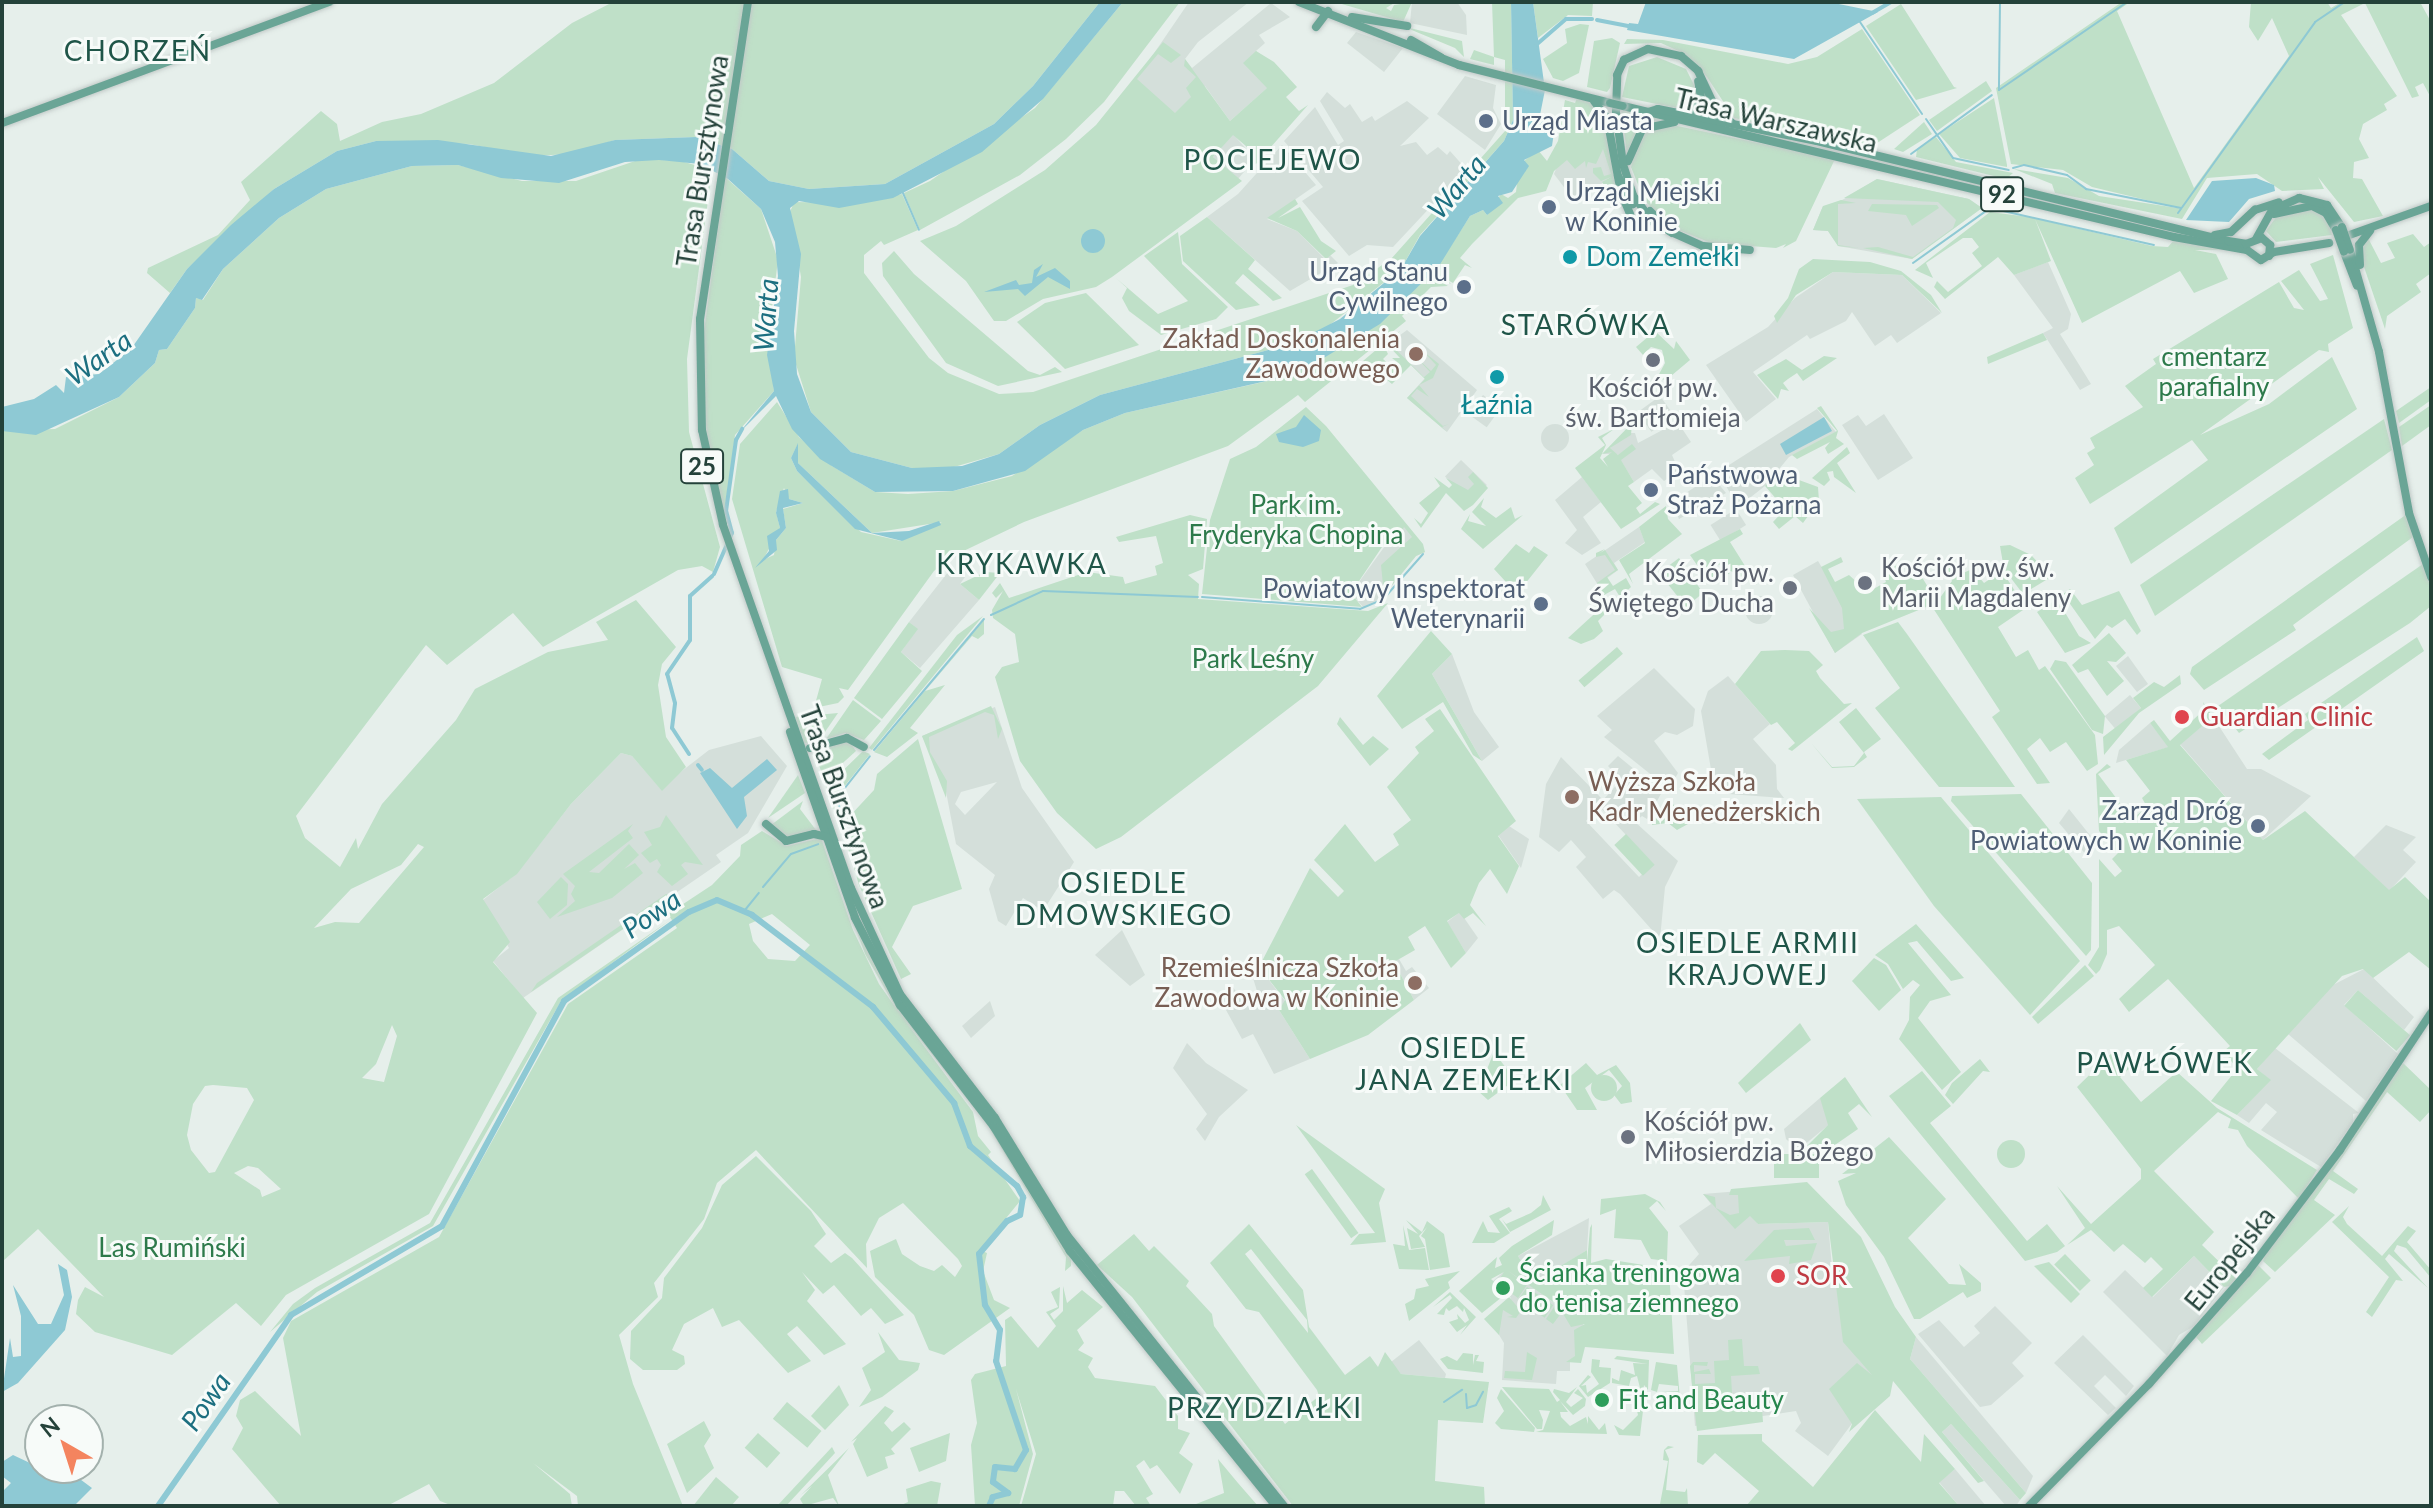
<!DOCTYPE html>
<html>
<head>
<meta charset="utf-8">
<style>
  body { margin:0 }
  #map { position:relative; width:2433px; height:1508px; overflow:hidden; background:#e6efeb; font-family:Lato,sans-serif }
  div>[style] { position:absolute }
  .built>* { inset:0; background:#d4dfda; transform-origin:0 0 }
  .round { border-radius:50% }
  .green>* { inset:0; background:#bfe0c8; transform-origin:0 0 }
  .water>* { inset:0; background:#8ec9d4 }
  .stream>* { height:2px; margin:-1px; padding:0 1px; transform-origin:1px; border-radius:1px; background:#8ec9d4 }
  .canal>* { height:4px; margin:-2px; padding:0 2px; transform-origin:2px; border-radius:2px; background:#8ec9d4 }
  .river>* { height:6px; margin:-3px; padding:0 3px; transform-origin:3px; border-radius:3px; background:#8ec9d4 }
  .roads { filter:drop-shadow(0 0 2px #c2cac8) drop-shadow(0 0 2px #c2cac8) }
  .major>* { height:8px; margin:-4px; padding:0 4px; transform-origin:4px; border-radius:4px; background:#6aa596 }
  .bridges { filter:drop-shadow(0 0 2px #c2cac8) drop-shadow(0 0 2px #c2cac8) }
  .major-bridge>* { height:8px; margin:-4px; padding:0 4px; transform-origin:4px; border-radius:4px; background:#6aa596 }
  .dots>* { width:22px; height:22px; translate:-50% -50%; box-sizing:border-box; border:4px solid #f7fbf9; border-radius:50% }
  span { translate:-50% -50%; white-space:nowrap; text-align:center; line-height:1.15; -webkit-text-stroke:6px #f7fbf9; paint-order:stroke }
  .shield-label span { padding:2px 6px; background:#f7fbf9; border:2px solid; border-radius:6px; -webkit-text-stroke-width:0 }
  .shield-label { font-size:24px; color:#24423a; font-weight:700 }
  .service-label { font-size:26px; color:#4e5e75 }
  .left { translate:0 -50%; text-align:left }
  .right { translate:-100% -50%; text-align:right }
  .street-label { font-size:26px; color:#24423a }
  .culture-label { font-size:26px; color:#0d838f }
  .education-label { font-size:26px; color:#785e54 }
  .park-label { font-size:26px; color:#2d7a4b }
  .worship-label { font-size:26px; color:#5b616d }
  .health-label { font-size:26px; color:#be3a42 }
  .leisure-label { font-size:26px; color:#27864d }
  .neighbourhood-label { font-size:28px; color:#1f5548; letter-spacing:2px }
  .water-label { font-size:28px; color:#1c6f80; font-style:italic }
  .frame { position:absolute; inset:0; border:4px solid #24423a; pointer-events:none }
  .north { position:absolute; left:24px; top:1404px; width:80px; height:80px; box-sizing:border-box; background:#f7fbf9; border:2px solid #a3b1ad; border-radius:50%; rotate:321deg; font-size:22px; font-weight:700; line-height:32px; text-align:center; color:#24423a }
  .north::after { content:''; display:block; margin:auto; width:28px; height:36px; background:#f4845f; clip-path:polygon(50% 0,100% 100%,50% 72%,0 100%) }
</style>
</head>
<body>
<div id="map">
  <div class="built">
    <div style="clip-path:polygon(1189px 2px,1249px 2px,1198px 42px,1185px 59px,1192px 68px,1271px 3px,1290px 17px,1259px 35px,1265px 43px,1256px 51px,1284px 73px,1230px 121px,1205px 86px,1176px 117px,1135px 81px)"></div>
    <div style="clip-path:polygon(1412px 2px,1457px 2px,1466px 15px,1467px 35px,1410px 23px)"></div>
    <div style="clip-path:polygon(1356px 32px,1403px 48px,1384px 72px,1347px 43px)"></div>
    <div style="clip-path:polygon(1465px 76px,1496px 85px,1493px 108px,1501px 124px,1485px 150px,1437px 114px)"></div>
    <div style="clip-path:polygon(1327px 92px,1345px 108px,1350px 104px,1362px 122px,1372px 116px,1375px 121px,1407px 101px,1429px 118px,1400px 146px,1416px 142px,1427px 155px,1438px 147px,1447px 155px,1450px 151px,1466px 169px,1393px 247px,1367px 245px,1349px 256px,1302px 201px,1323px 187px,1284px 141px,1315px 107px,1338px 145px,1344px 141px,1320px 101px)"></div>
    <div style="clip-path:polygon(1575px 121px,1602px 131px,1613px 175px,1576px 203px,1554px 174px)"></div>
    <div style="clip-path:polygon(1233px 134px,1255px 159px,1238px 179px,1213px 157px)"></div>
    <div style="clip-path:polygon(1282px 145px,1316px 185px,1267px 219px,1297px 231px,1325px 259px,1330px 255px,1338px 263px,1290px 291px,1207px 217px,1238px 194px)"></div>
    <div style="clip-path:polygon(1877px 179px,1969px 199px,1982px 208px,1912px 259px,1838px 246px,1828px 231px,1813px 230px,1823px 206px,1829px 208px)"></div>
    <div style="clip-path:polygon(2048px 262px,2071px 314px,2068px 329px,2060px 334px,2091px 384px,2080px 390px,2043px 333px,2053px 328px,2014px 275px)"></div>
    <div style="clip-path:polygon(1833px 272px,1902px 275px,1941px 313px,1897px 343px,1891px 335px,1875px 346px,1852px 312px,1846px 321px,1810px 339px,1807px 335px,1753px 372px,1776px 399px,1746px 422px,1706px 365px,1768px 327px,1795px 298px)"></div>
    <div style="clip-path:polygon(1407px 330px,1477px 390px,1447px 432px,1407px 398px,1425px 378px,1388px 344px)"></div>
    <div style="left:1483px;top:395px;width:22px;height:24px;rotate:36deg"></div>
    <div style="left:1660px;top:396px;width:24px;height:28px;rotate:54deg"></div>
    <div style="clip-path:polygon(1817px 409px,1836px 432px,1789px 457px,1765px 486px,1738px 507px,1718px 472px)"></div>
    <div style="clip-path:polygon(1884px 414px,1913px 458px,1878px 480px,1842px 425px,1858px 415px,1866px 426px)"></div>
    <div class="round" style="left:1541px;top:424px;width:28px;height:28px"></div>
    <div style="clip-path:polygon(1670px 426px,1673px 431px,1681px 427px,1691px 442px,1672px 455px,1679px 471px,1664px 481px,1652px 469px,1634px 482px,1617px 454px,1603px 454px,1628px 433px,1635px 433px,1638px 443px)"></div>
    <div style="left:1461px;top:460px;width:36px;height:23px;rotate:44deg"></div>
    <div style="clip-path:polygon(1712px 476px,1726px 493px,1679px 519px,1672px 502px)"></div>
    <div style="clip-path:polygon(1582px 477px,1601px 502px,1583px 517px,1601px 543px,1582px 555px,1565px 543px,1577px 530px,1555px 500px)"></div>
    <div style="left:1736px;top:509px;width:19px;height:30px;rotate:58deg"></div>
    <div style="clip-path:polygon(1403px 521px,1425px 552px,1416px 556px,1382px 598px,1363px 607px,1351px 593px)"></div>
    <div style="clip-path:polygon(1639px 527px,1645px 542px,1614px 563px,1618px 570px,1598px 585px,1585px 564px)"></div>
    <div style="clip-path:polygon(1818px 561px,1862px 634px,1835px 653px,1793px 575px)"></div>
    <div style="clip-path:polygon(952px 567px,965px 577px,960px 584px,979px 600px,920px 668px,901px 652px,917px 629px,909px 622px)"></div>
    <div class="round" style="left:1745px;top:596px;width:28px;height:28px"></div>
    <div style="clip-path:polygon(1452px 654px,1474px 712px,1499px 747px,1482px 761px,1432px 674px)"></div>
    <div style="clip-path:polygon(2128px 656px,2148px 684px,2137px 692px,2116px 666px)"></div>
    <div style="clip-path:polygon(1654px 668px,1695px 709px,1693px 726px,1677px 735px,1665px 732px,1654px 741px,1678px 773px,1669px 789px,1604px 737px,1612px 730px,1597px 716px)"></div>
    <div style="clip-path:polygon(1728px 676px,1770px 724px,1753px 739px,1776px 765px,1777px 789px,1784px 798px,1715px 793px,1701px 711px,1708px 691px)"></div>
    <div style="left:2130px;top:695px;width:17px;height:33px;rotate:50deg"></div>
    <div style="clip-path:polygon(evenodd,995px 707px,1022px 788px,1074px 862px,1043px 911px,1023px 898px,1006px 926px,998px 921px,989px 889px,995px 875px,956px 844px,944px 781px,922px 736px,995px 707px,997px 782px,965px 815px,955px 804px,961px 792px,997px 782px)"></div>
    <div style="clip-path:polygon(2213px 717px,2247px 769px,2261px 769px,2311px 796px,2263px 840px,2180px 744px)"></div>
    <div style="clip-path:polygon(2150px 723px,2169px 747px,2116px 763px,2119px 750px)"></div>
    <div style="clip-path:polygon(761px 736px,787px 766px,748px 833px,716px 855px,721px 862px,523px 998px,493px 961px,509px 948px,483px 900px,517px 873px,571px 804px,621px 753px,632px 756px,660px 788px,709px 750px)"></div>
    <div style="clip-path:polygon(evenodd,1618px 756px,1662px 792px,1647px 819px,1642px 816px,1635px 822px,1678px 861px,1665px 887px,1660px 939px,1620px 894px,1614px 890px,1603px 899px,1576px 867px,1586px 857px,1571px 840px,1559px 852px,1539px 837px,1546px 784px,1561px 757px,1603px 800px,1621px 780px,1608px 766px,1618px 756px,1599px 806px,1653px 864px,1639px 877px,1586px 821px,1599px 806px)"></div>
    <div style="clip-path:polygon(2069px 809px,2093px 839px,2088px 857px,2059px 823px)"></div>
    <div style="clip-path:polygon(2386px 825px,2416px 837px,2403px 850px,2416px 862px,2389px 891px,2354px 857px)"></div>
    <div style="clip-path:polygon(1509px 826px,1529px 839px,1521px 868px,1498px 835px)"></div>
    <div style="clip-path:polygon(1460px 912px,1478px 938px,1466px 953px,1447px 922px)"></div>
    <div style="clip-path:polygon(1122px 930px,1145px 975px,1130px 986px,1095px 955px)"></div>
    <div style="clip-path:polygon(1399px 959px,1406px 971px,1412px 967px,1429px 988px,1414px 1000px,1394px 962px)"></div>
    <div style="clip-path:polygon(1259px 967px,1285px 1001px,1279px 1010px,1310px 1059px,1274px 1074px,1253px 1034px,1242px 1039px,1221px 1001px,1231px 984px,1242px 1001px,1257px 991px,1253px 978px)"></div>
    <div style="clip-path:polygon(2364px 969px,2414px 1017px,2404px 1030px,2358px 990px,2344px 1005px,2398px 1054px,2366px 1101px,2288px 1034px,2331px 986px)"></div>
    <div style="clip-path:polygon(990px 1001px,995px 1016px,971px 1038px,962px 1026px)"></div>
    <div style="clip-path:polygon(1187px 1043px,1206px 1063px,1248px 1090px,1219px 1117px,1205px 1141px,1196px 1129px,1207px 1114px,1173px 1068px)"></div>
    <div style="clip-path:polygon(2275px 1048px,2359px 1113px,2353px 1114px,2353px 1122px,2321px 1167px,2261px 1130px,2277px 1112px,2266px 1103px,2249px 1123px,2237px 1115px,2270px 1080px,2257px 1069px)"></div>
    <div style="clip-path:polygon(1820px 1098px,1837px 1118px,1798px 1150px,1786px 1139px,1784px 1129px)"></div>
    <div style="clip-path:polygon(1740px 1191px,1758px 1224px,1828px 1222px,1832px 1268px,1858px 1359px,1881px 1384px,1828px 1456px,1795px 1431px,1801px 1423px,1796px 1411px,1695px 1426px,1683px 1272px,1699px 1254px,1679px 1226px,1711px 1204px,1703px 1194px)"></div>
    <div style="clip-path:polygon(1589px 1218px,1587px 1250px,1534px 1283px,1518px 1256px)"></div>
    <div style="clip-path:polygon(2194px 1256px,2224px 1287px,2194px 1326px,2179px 1335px,2167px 1356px,2103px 1292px,2125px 1270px,2153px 1297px)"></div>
    <div style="clip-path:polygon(1507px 1269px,1583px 1324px,1580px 1361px,1570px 1362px,1570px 1371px,1557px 1371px,1556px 1384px,1502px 1380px,1504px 1343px,1488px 1317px,1511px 1298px,1493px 1281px)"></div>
    <div style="clip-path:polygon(1995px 1306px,2032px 1343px,2012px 1363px,2024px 1376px,1991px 1405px,1980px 1407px,1918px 1334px,1939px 1320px,1964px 1347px,1980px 1333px,1974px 1326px)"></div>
    <div style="clip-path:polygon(2083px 1335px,2134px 1386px,2126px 1396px,2105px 1375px,2094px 1386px,2116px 1408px,2108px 1415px,2054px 1363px)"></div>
    <div style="clip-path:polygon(1916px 1337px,2033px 1476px,2026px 1493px,1910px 1359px)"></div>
    <div style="clip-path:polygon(1419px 1340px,1446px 1374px,1445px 1378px,1401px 1374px,1391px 1362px)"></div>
    <div style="clip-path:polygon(1951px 1424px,2020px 1500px,2016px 1506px,2006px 1506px,1942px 1432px)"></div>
    <div style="clip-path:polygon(1955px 1469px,1986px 1506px,1959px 1506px,1939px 1482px)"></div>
  </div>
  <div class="green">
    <div style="clip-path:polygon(613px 2px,1100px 2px,1033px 86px,994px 124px,885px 184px,809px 189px,769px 181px,732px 149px,696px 137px,615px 140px,571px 154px,531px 156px,469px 144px,376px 141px,337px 151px,274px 189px,187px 269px,170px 293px,147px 273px,148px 268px,218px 235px,250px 200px,241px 182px,321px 111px,337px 124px,340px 141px,382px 122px,421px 114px,494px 83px,572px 23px)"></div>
    <div style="clip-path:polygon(1123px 2px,1180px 2px,1104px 102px,1066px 139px,1020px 175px,920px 230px,904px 193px,930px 181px,1035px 108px)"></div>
    <div style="clip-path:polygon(1335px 2px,1396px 2px,1386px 8px,1391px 11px,1394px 5px,1412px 2px,1403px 22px)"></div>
    <div style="clip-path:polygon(1492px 2px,1511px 2px,1513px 120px,1504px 141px,1420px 235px,1401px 269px,1327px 327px,1291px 344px,1100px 395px,1040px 425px,999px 454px,947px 469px,912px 468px,851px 452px,811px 412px,794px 358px,801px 277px,790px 212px,794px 202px,861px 203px,902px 194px,918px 230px,884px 245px,881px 241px,864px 255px,864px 273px,929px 358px,948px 373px,999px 394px,1033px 392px,1353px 285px,1391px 259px,1505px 131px,1505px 60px,1494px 57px,1494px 65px,1470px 59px,1474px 50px,1494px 57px)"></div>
    <div style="clip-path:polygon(1533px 2px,1593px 2px,1592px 16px,1568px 15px,1538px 38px)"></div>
    <div style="clip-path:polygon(2122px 2px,2130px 2px,2117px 11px,2194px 188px,2289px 56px,2272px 18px,2258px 41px,2249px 27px,2251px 2px,2327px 2px,2331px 8px,2341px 2px,2420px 2px,2431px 22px,2431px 98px,2423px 83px,2415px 87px,2419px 96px,2412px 98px,2365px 3px,2341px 15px,2397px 96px,2384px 104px,2387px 110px,2363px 124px,2359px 139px,2369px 158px,2354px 162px,2353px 178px,2362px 179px,2383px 216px,2354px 222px,2318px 177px,2324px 189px,2282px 191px,2257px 174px,2207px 178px,2182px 219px,2055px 193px,2052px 184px,2014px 169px,2068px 178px,2099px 196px,2184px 209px,2092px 187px,2063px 170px,2011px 164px,1996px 88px)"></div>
    <div style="clip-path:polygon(1901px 4px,1954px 87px,1957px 88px,1916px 100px,1866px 26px)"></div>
    <div style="clip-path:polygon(1580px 24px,1589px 25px,1579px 73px,1563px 81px,1553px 78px,1543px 59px,1567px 43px,1565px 29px)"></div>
    <div style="clip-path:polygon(1402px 26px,1462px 41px,1464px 57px,1455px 48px)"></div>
    <div style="clip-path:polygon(1862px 29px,1920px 115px,1871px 147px,1734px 118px,1707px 77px,1685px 54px,1661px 43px,1624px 44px,1627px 39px,1663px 40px,1788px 64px,1817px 57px)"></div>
    <div style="clip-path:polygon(1612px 38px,1620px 43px,1610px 88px,1607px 92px,1587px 87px,1594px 41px)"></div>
    <div style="clip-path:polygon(1163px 42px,1181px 55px,1171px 63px,1158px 54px,1137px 79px,1175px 113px,1191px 97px,1186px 88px,1196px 77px,1184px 66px,1185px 59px,1230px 121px,1267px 88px,1243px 63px,1256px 51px,1274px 62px,1297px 87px,1286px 97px,1299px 111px,1308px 105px,1256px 164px,1251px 164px,1255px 159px,1247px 147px,1233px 135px,1213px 157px,1242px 181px,1112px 277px,1096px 287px,1043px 299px,1006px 321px,994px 321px,966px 281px,920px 241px,956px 226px,1045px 170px,1096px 125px)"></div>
    <div style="clip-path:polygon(1657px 57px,1686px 69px,1701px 99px,1687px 110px,1622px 97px,1629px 66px)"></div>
    <div style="clip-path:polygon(1986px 81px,1992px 91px,1937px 131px,1929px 120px)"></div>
    <div style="clip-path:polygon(evenodd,1577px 98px,1592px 103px,1603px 115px,1621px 203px,1615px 188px,1607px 189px,1602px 182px,1611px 177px,1601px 181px,1593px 173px,1593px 168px,1601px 167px,1604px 176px,1611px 174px,1603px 149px,1596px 164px,1588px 162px,1586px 168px,1585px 161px,1575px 169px,1567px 160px,1554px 171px,1546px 191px,1518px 198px,1472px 244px,1460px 258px,1472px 268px,1465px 265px,1453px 283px,1446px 279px,1451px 284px,1436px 279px,1448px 286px,1431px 287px,1402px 316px,1406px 321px,1305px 402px,1298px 395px,1228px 446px,1024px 522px,951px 557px,934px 571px,848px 690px,839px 688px,844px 697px,838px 703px,814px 708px,822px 679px,782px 667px,732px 499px,740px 444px,777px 402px,799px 437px,832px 466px,875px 492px,908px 494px,953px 491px,1012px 476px,1083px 430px,1125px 413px,1290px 376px,1380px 323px,1438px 266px,1470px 216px,1483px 210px,1487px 215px,1501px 194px,1508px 198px,1516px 192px,1518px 175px,1527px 169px,1524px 161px,1538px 150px,1547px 161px,1558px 141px,1565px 100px,1575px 103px,1577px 98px,798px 444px,798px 463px,872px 533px,942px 522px,901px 541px,861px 532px,797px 471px,791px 458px,798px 444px,1577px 98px,784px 488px,789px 499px,803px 503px,783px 509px,786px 528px,776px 540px,774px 555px,763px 560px,780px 528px,776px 512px,784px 488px)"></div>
    <div style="clip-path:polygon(1994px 98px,2007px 165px,2007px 167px,1960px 158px,1939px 134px)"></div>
    <div style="clip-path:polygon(1621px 108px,1671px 120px,1642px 127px,1627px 154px)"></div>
    <div style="clip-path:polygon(1924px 122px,1932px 134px,1903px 152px,1894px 149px)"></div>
    <div style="clip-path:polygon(1663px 123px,1835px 159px,1796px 241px,1783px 248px,1786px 244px,1776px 248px,1711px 243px,1671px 227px,1644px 200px,1631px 167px,1639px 135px)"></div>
    <div style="clip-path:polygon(1936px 137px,1956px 162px,2013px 173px,2006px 179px,1916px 157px,1917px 149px)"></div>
    <div style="clip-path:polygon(1857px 156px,1861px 156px,2227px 243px,2158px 231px)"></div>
    <div style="clip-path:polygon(evenodd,641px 159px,681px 161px,712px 170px,687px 359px,689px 432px,720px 547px,713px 572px,702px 566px,678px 570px,543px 647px,513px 613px,447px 665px,426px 645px,296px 816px,305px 838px,340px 867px,356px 838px,358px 849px,382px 804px,456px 720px,475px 689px,548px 652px,608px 640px,596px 622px,636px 600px,676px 647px,662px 664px,658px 685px,666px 737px,686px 767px,662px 791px,632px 756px,621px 753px,571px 804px,517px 874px,483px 899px,510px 942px,493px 962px,537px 1013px,429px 1214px,286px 1295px,261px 1326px,236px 1303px,172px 1355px,95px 1332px,76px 1314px,78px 1300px,85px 1287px,104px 1297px,38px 1229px,2px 1262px,2px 431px,55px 429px,119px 397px,155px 363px,159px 350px,167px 349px,195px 308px,196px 298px,203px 300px,223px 269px,279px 218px,326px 189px,412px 166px,458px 165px,522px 181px,576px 181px,641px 159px,418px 844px,424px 847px,359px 923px,335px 922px,314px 928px,351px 889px,401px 865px,418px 844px,641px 159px,392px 1025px,397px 1036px,384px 1082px,362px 1078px,376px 1064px,392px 1025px,641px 159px,213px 1085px,247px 1088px,254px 1100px,215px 1172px,209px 1173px,191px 1150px,187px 1135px,193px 1104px,205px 1086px,213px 1085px,641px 159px,248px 1166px,258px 1168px,281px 1189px,262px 1197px,260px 1190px,234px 1173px,248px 1166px)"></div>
    <div style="clip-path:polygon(725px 177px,761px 209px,778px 260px,768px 339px,774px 391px,735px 435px,725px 519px,707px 444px,702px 346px)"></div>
    <div style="clip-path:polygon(1877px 179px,1969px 199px,1982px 208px,1912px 259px,1863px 248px,1878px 247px,1913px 257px,1953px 228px,1956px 220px,1938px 202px,1844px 198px)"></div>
    <div style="clip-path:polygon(1295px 199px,1298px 204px,1278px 218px,1300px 207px,1321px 241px,1336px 251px,1326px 259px,1297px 231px,1267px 218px)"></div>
    <div style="clip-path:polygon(1841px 200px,1856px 203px,1838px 204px,1838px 245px,1859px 248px,1838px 246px,1828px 231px,1813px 230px,1823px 206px)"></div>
    <div style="clip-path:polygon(1872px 204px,1937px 205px,1939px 208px,1912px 226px,1906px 215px,1868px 211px)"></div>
    <div style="clip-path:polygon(2309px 207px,2326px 217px,2332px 235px,2276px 242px,2266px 231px,2279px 213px)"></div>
    <div style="clip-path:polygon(1990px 212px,2029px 217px,2152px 246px,2168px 247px,2174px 240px,2227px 250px,2195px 250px,2216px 254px,2228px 279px,2194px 293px,2180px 271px,2082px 323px,2035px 219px,2051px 261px,2014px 275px,1998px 257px,1945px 299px,1934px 287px,1937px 281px,1948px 292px,1982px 266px,1972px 253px,1979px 247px,1972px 238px,1963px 238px,1926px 263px,1933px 278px,1915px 270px)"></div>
    <div style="clip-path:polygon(1207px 217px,1255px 260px,1248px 269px,1282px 298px,1273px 301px,1243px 274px,1235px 283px,1260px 305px,1236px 310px,1183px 261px,1180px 236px)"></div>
    <div style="clip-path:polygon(1178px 232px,1182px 264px,1228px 307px,1216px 319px,1161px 335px,1129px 311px,1122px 298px,1127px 288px,1116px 278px,1158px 314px,1188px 301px,1144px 256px)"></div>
    <div style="clip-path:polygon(2413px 234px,2424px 247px,2431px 242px,2431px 273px,2416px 284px,2421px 292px,2387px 316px,2385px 329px,2362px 261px,2364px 241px,2368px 238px,2381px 263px,2395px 258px,2387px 243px)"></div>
    <div style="clip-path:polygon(894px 251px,914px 274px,1028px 371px,1040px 375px,1055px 367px,1062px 372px,998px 386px,946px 363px,883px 276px,882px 263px)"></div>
    <div style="clip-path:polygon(2333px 255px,2353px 328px,2328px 344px,2329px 352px,2319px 350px,2200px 435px,2269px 404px,2332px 357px,2357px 409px,2131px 564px,2114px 528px,2208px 460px,2192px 440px,2090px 504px,2075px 478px,2094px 465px,2087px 453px,2095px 448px,2090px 438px,2143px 407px,2125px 386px,2156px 364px,2153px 359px,2279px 282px,2294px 308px,2304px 310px,2281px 281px,2299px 270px,2320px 301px,2328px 299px,2310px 264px)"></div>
    <div style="clip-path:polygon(1813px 259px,1870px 262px,1901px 271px,1931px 295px,1942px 313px,1902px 275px,1833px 272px,1796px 295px,1777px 323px,1774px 316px,1788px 298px,1799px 269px)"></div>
    <div style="clip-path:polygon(1086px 293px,1139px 345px,1065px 369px,1017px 322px,1045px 303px)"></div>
    <div style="clip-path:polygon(1400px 331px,1390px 344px,1424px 377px,1430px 372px,1416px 357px,1431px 371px,1436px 365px,1423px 351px,1439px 364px,1433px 378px,1419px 385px,1429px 397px,1417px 389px,1411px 396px,1443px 426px,1449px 424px,1442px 427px,1447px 432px,1407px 398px,1425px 379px,1411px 365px,1392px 384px,1363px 361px,1383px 344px,1388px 354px,1383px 359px,1392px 367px,1397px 362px,1392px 358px,1400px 358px,1385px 342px)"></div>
    <div style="clip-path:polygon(1655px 331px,1674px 349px,1676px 341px,1690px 360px,1665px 381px,1658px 376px,1665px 363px,1662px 350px,1651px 347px,1643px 355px,1636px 347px)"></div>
    <div style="clip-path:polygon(2043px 333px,2047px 340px,1988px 364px,1987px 357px)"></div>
    <div style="clip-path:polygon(1824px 356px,1837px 358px,1803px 381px,1797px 373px,1788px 379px,1783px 383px,1789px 391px,1781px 389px,1778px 399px,1757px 375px,1786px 359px,1802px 370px)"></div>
    <div style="clip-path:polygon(2431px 387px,2431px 400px,2399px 423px,2396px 411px)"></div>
    <div style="clip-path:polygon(2431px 405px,2431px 425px,2402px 446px,2399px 427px)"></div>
    <div style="clip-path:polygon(1821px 406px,1838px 431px,1836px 438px,1844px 444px,1828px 454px,1825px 448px,1830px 442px,1797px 459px,1792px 455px,1837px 431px,1817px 408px)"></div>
    <div style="clip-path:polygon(1306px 407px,1326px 426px,1423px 544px,1425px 552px,1416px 556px,1384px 595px,1381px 565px,1412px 537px,1404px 527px,1394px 546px,1384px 544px,1351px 593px,1362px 607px,1202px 594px,1210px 520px,1230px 459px,1256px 447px)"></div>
    <div style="clip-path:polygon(2384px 419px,2392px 450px,2155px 616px,2140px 585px)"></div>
    <div style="clip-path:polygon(1632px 423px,1631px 435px,1610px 448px,1618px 455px,1632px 444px,1636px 449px,1621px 460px,1634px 482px,1628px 486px,1642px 503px,1636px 508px,1640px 514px,1655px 502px,1660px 504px,1621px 529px,1575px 468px,1605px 445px,1598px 437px,1614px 429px,1602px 438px,1606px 445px,1600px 458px,1608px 467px,1603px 459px,1612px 452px,1602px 454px)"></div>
    <div style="clip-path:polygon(1847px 447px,1850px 453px,1837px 463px,1856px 493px,1834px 477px,1833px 471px,1827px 472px,1830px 480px,1824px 486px,1812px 478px)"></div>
    <div style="clip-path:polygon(1778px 470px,1790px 486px,1799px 480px,1818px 487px,1819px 501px,1803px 523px,1795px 516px,1779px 529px,1773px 522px,1785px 509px,1765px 486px)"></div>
    <div style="clip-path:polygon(1473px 472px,1488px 488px,1473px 505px,1464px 511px,1446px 493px,1421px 528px,1414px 518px,1421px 524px,1428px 513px,1419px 503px,1440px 486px,1434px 477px,1449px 488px,1452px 485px,1446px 478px,1468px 490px,1474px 484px,1468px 477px)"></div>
    <div style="clip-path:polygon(1484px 498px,1481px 507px,1496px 518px,1511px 507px,1515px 519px,1523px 515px,1483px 549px,1461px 529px,1470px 514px,1468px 521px,1486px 526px,1472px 512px)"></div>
    <div style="clip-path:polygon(1666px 506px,1668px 519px,1682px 534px,1629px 574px,1633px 584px,1619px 560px,1645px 543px,1639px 527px)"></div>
    <div style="clip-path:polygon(2407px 514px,2413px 537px,2293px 625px,2296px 630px,2204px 690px,2190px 674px,2192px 667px)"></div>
    <div style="clip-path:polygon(1190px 515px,1207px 519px,1203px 569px,1188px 575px,1199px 584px,1198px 599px,1368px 611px,1388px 603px,1318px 686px,1121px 837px,1096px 849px,1057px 813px,1020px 761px,995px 677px,1002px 667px,1019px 662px,1015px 634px,993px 618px,992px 610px,1003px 591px,996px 598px,992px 593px,1000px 583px,1009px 598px,1087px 572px,1123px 577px,1125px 584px,1157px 575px,1155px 566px,1163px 563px,1156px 536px,1119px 542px,1116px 537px)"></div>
    <div style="clip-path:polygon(1740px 529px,1743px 534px,1730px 542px,1757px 585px,1712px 561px,1712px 573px,1730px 573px,1711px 585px,1690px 555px)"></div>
    <div style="clip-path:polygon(1516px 544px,1529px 553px,1534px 546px,1548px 555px,1517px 594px,1494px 569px)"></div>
    <div style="clip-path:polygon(2010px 545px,2031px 555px,2051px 577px,2023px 594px,2004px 569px,2000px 546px)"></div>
    <div style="clip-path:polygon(1605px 549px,1600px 553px,1605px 550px,1618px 570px,1607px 577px,1613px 586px,1626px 578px,1631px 587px,1612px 605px,1620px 597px,1615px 589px,1604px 595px,1597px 583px,1615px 570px,1605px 555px,1596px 557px,1596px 553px)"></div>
    <div style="clip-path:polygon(1841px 557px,1843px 562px,1828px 569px,1835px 582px,1849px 575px,1868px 592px,1886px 582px,1883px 574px,1900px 563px,1905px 576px,1917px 569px,1937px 602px,1952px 581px,1944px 566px,1953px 562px,1959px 575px,1972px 569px,1984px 583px,2002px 571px,2026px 608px,1998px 627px,2016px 657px,2028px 650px,2039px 670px,2045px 666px,2095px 735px,2098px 764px,2087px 771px,2066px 742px,2050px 752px,2040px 738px,2027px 749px,2050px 783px,2037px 784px,1992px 717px,2000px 711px,1931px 605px,1862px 633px,1835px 653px,1809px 608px,1831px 632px,1844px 629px,1842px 608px,1821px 567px)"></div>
    <div style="clip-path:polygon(1679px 558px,1703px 593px,1686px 607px,1659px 573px)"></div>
    <div style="clip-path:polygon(2423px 564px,2431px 582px,2431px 606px,2410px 623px,2239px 733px,2218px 706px)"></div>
    <div style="clip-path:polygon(985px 572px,1000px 573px,979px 600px,960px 584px)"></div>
    <div style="clip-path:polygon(2070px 589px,2082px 605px,2119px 591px,2141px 631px,2137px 635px,2125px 619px,2112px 628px,2107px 625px,2095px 639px,2063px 594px)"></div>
    <div style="clip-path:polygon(2057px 599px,2079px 636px,2091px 643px,2065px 653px,2037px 612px)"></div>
    <div style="clip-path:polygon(1603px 606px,1607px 612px,1598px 621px,1603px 631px,1594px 639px,1581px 644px,1568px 638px)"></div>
    <div style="clip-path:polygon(983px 616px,872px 750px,869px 748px,957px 635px)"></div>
    <div style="clip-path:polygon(984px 620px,984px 634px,978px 639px,972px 636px,925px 691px,945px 685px,910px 728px,918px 733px,887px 757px,874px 752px)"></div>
    <div style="clip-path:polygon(909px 622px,918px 629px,901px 652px,922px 671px,882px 719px,854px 698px)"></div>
    <div style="clip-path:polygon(1898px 622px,1907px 634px,2015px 787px,1939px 787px,1875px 708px,1900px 688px,1863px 635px)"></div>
    <div style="clip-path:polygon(1431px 631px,1452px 654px,1432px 674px,1482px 761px,1473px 755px,1443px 702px,1402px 729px,1377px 696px)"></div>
    <div style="clip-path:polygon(2109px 633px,2126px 653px,2116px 662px,2107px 661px,2124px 681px,2107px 696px,2088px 669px,2078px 673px,2072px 665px)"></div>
    <div style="clip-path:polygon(2417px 637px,2424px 651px,2269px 760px,2262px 754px,2308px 720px,2305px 714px)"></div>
    <div style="left:1617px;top:647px;width:9px;height:51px;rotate:49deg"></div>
    <div style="clip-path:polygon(1785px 650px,1809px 651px,1823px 665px,1816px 671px,1820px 678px,1844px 704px,1852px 703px,1792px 751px,1788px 749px,1795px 743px,1777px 722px,1771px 725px,1735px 684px,1761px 651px)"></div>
    <div style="clip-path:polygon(2055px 660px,2066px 662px,2105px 716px,2103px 734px,2092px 730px,2050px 669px)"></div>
    <div style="clip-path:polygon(2180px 675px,2181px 684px,2139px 713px,2104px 755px,2103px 737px,2141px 708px,2133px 698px,2154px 682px,2164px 687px)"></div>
    <div style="clip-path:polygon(853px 700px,881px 721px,864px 740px,845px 733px,826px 739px)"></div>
    <div style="clip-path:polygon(2203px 702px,2213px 717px,2180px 745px,2263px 840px,2305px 811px,2389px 890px,2405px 877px,2431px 902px,2431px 970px,2409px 952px,2373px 978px,2363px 969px,2342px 976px,2257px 1069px,2271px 1080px,2237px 1115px,2211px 1101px,2237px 1069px,2224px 1051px,2230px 1046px,2168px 979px,2129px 1012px,2119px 999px,2155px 965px,2119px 926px,2107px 930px,2107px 954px,2100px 970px,2096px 974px,2088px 965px,2099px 947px,2099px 859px,2115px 877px,2122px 871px,2112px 859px,2118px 853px,2099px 831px,2096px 774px,2107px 764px,2111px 767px,2098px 774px,2132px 819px,2147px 807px,2142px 798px,2150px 791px,2126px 760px,2168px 747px,2150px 723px,2154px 720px,2170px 741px,2205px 709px)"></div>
    <div style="clip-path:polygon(991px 706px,1002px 729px,998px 739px,994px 715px,985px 712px,929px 737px,930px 752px,947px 781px,946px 798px,922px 736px)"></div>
    <div style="clip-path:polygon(1856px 708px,1881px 739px,1864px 752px,1867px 757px,1854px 767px,1832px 768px,1811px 743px,1832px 767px,1854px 766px,1864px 753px,1839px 722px)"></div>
    <div style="clip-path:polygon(1440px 709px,1516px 821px,1498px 836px,1519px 866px,1507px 894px,1490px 869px,1479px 883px,1470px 905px,1486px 926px,1473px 913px,1464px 919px,1459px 913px,1447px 921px,1466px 953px,1451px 968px,1425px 926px,1408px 937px,1415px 950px,1394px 962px,1414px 1000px,1368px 1035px,1310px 1059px,1279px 1010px,1285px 1000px,1259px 967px,1310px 868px,1338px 897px,1344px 891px,1314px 860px,1345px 824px,1375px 862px,1399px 845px,1393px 834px,1411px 820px,1387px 787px,1419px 753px,1415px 747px,1434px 731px,1425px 719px)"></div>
    <div style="clip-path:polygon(838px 713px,818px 742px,804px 743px,795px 717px)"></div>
    <div style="clip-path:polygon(1340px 717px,1363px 745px,1373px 736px,1389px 749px,1370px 766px,1337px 724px)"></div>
    <div style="clip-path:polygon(918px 739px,962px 889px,913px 906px,892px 947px,911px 974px,901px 979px,859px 885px,845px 838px,850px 830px,847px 819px,874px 790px,877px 774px)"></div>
    <div style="clip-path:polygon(849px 741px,856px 751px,824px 780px,814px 750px)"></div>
    <div style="clip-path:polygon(863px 751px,870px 754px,836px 797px,846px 830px,843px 834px,826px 787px)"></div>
    <div style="clip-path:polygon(798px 775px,805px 793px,768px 818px)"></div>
    <div style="clip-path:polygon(2021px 794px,2092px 883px,2091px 950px,2086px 956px,1951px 801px,1952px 796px)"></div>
    <div style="clip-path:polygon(1941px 797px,2080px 961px,2030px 1015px,1934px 906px,1857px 799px)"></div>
    <div style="clip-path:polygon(803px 801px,800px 809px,816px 830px,789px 839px,771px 825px)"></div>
    <div style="clip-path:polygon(1674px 804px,1674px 818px,1688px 816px,1688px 824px,1677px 830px,1668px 823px,1652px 825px,1653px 813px,1667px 812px)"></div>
    <div style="clip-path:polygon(666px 815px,703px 865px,685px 862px,681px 865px,688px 874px,672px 886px,657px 872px,661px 865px,657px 859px,650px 863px,641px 853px,652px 845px,644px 832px,660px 827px)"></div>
    <div style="clip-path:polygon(633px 824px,628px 831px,633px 838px,589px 872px,599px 873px,629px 844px,639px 855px,624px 869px,635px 863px,643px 873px,612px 898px,557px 917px,575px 901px,571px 894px,575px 886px,563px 874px)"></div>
    <div style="clip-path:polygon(evenodd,762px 831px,787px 846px,821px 838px,853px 930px,879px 984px,896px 1008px,865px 954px,833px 865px,885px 985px,970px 1098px,1012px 1161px,1071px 1259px,1071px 1266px,1065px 1271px,1066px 1257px,987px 1124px,904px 1019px,973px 1112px,978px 1136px,991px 1152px,988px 1155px,1020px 1201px,980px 1250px,987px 1253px,983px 1271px,994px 1300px,1010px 1308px,944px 1355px,929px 1350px,914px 1315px,875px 1277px,870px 1251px,896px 1239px,902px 1254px,920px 1266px,934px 1271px,942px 1265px,955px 1277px,962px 1266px,958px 1259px,903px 1203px,879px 1218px,866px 1244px,867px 1268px,756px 1150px,717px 1183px,704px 1219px,654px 1283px,658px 1297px,619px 1335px,633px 1384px,683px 1506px,578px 1506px,577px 1496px,533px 1463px,570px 1494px,572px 1506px,453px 1506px,440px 1501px,429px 1484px,387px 1506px,281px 1506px,232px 1449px,243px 1428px,236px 1416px,240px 1400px,255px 1391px,301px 1436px,283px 1338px,291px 1321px,439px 1237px,568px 1004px,677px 928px,668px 914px,712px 885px,740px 856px,741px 845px,762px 831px,772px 914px,810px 945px,795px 961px,768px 959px,753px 941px,749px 924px,772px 914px)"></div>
    <div style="left:1626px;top:834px;width:42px;height:16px;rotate:47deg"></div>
    <div style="clip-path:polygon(561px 877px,568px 884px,567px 905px,550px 919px,537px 902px)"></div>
    <div style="clip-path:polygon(666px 894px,671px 896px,531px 992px,537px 983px)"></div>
    <div style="clip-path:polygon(670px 920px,561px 1001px,433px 1226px,317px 1292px,270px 1332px,293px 1304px,315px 1288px,430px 1223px,558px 998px)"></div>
    <div style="clip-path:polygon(1916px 924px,1964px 978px,1951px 981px,1917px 941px,1908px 943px,1951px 995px,1930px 1001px,1918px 1018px,1961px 1072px,1942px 1090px,1899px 1039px,1909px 1020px,1910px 997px,1920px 985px,1913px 980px,1903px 989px,1888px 964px,1875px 955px)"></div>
    <div style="clip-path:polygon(1874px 958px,1886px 965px,1901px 990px,1879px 1011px,1852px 981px)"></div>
    <div style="clip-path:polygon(2085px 965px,2094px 976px,2038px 1024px,2032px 1017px)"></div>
    <div style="left:2358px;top:990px;width:69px;height:21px;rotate:41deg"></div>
    <div style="clip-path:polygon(1800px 1023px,1811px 1040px,1746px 1093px,1738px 1083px)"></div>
    <div style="clip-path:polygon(2115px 1050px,2130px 1068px,2120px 1077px,2141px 1102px,2177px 1072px,2217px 1108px,2317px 1170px,2299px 1199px,2247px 1146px,2238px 1130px,2228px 1128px,2231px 1119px,2218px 1112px,2154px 1171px,2214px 1232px,2202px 1245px,2236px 1278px,2230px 1286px,2224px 1287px,2194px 1256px,2152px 1297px,2143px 1288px,2163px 1269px,2151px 1257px,2145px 1263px,2123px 1244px,2114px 1252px,2091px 1230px,2067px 1245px,2085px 1228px,2057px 1186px,2091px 1224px,2141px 1179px,2141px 1169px,2077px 1087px)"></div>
    <div style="clip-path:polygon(1494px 1052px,1515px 1080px,1488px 1100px,1478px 1091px)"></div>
    <div style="clip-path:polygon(1980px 1059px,1990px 1072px,1983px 1071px,1953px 1104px,1945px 1095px,1952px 1083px)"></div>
    <div style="clip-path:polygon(1586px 1063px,1597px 1075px,1616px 1065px,1630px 1083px,1632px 1102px,1621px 1104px,1614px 1095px,1622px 1086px,1609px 1070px,1585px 1088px,1597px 1110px,1577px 1110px,1560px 1085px)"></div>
    <div style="clip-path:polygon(2403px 1063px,2431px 1090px,2431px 1110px,2420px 1122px,2387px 1092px,2333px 1171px,2358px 1189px,2354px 1194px,2329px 1179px,2314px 1200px,2335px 1215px,2275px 1272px,2263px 1261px,2265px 1255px)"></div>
    <div style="clip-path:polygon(1922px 1071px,1951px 1106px,1930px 1123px,2027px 1241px,2047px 1224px,2065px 1246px,2057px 1252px,2025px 1261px,1889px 1096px)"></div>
    <div class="round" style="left:1591px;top:1075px;width:26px;height:26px"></div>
    <div style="clip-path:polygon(1845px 1077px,1872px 1117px,1859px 1104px,1848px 1113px,1858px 1129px,1832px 1147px,1800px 1153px,1828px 1125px,1820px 1098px)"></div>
    <div style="clip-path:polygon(1296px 1125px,1385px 1189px,1379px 1203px,1386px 1242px,1350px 1245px,1359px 1234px,1375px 1233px)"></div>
    <div style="clip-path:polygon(1889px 1137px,1946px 1199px,1908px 1238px,1949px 1284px,1966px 1285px,1959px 1264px,1981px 1283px,1981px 1291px,1967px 1298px,1963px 1292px,1920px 1319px,1914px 1319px,1884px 1257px,1846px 1205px,1838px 1181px,1856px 1173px,1842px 1174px)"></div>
    <div class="round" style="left:1997px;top:1140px;width:28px;height:28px"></div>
    <div style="left:1819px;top:1154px;width:24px;height:45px;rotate:90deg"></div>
    <div style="clip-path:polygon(756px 1156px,811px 1211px,826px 1234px,814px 1246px,831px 1263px,845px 1253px,852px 1258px,904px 1315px,885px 1324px,871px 1308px,861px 1316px,834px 1285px,823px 1294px,802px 1272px,815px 1290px,807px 1301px,846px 1344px,824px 1355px,797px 1326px,787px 1334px,811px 1361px,788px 1373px,739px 1320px,722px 1327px,713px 1308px,684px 1324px,672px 1350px,684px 1356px,685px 1364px,677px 1370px,643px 1370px,630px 1359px,631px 1331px,662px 1298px,664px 1278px,702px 1228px,722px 1185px)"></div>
    <div style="left:1312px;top:1169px;width:79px;height:9px;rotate:54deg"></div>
    <div style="clip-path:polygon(1807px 1182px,1861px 1237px,1895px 1307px,1916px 1337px,1910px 1359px,2026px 1493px,2020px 1500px,1951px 1424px,1942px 1432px,1984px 1481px,1978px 1483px,1893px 1381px,1890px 1396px,1849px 1432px,1852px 1424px,1829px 1389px,1857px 1363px,1872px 1375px,1843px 1342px,1828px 1222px,1758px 1224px,1750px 1216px,1735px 1229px,1703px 1194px,1715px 1197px,1716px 1208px,1730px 1215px,1739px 1213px,1738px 1195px,1729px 1195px,1731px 1189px)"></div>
    <div style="clip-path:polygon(1645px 1194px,1660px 1202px,1666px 1211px,1657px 1201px,1649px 1208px,1668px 1232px,1667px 1261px,1651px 1259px,1641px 1240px,1614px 1238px,1616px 1209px,1600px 1215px,1601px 1199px)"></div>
    <div style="clip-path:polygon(1543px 1195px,1551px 1210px,1510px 1232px,1502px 1219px,1506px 1224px,1531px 1213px,1541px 1205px)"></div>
    <div style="clip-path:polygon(2349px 1206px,2343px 1217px,2347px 1224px,2382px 1256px,2408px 1226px,2416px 1231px,2407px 1242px,2431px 1270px,2431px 1278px,2406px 1248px,2397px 1245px,2394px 1251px,2428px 1288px,2389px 1254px,2385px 1259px,2403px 1281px,2396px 1280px,2372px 1317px,2366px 1312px,2389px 1277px,2332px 1222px)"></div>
    <div style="clip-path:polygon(1509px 1207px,1512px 1211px,1499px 1219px,1510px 1233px,1494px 1243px,1472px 1243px,1483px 1221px,1488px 1232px,1500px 1233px,1489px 1216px)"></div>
    <div style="clip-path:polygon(1406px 1220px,1422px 1232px,1427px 1221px,1444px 1234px,1450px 1267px,1430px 1270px,1425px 1239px,1421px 1236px,1427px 1227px,1419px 1236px,1425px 1247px,1411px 1249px,1407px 1228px,1418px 1234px)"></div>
    <div style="clip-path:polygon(1554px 1220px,1552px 1235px,1518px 1256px,1534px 1282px,1587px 1250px,1587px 1262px,1590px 1228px,1592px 1224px,1591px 1263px,1606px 1259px,1669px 1269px,1674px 1354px,1585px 1347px,1581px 1363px,1566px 1362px,1575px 1356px,1574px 1330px,1585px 1324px,1571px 1327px,1562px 1312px,1553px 1324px,1546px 1319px,1556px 1304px,1507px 1270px,1527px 1285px,1518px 1298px,1497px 1283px,1504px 1272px,1491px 1279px,1507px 1293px,1482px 1313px,1459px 1291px,1497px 1257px,1495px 1268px,1502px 1265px,1499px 1258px,1512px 1246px)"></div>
    <div style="clip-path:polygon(evenodd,1249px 1224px,1303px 1290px,1309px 1327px,1345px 1375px,1370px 1356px,1378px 1367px,1385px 1352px,1401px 1374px,1489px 1382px,1483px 1423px,1438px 1420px,1435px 1481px,1484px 1487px,1485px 1506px,1293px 1506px,1132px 1297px,1097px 1265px,1134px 1234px,1149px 1251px,1154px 1246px,1189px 1281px,1186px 1286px,1212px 1314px,1214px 1326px,1285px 1424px,1319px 1396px,1317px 1390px,1259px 1312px,1246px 1309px,1210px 1263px,1249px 1224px,1251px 1249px,1307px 1320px,1308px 1333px,1245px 1254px,1251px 1249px)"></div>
    <div style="clip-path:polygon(1403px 1225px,1409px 1250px,1425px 1248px,1429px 1270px,1399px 1269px,1393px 1244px,1405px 1246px)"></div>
    <div style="clip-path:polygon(1809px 1228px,1815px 1240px,1784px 1240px,1786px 1246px,1817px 1243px,1811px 1260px,1789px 1264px,1790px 1256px,1744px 1261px,1774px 1230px)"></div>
    <div style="left:2065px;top:1254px;width:37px;height:15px;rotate:46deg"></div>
    <div style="clip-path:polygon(2049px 1262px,2080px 1294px,2071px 1303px,2034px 1266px)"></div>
    <div style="clip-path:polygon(2257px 1264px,2271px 1278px,2202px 1344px,2196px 1337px)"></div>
    <div style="clip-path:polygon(1460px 1271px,1448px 1282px,1450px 1288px,1409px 1321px,1405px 1304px,1414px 1299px,1416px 1289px,1429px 1286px,1425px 1279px)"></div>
    <div style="clip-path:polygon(1063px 1286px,1067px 1303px,1082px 1290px,1103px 1307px,1077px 1330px,1084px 1343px,1078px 1350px,1093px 1358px,1088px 1367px,1095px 1378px,1155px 1386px,1178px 1416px,1178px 1429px,1190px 1433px,1179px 1453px,1193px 1464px,1180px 1494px,1157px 1465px,1150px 1469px,1144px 1460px,1136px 1466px,1153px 1494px,1146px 1498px,1151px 1506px,1136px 1506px,1124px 1491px,1115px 1491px,1113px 1506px,1021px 1506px,1036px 1454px,1016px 1389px,1033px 1454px,1019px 1506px,975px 1506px,971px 1445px,977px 1423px,971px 1380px,975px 1374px,1006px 1366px,1005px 1320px,1011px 1316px,1038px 1348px,1056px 1326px,1046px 1312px,1058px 1307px,1051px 1292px,1060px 1287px,1059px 1308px,1050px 1314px,1054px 1320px,1063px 1311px)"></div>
    <div style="left:1527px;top:1287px;width:32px;height:15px;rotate:35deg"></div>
    <div style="clip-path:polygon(1450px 1292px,1476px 1317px,1460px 1335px,1467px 1325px,1457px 1332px,1449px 1322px,1458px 1319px,1457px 1314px,1465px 1323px,1469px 1320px,1464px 1308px,1463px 1312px,1457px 1306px,1449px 1311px,1446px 1308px,1444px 1315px,1437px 1314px,1452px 1298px,1450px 1295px,1433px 1307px)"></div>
    <div style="clip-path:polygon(1509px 1297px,1521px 1311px,1516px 1318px,1507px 1317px,1513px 1316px,1503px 1310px,1499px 1335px,1484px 1319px)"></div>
    <div style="clip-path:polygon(878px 1332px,899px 1360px,920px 1363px,918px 1370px,882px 1397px,859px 1407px,871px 1390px,862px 1368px,885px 1352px)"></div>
    <div style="clip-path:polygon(1742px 1339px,1744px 1366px,1758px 1366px,1760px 1374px,1731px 1376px,1733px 1410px,1762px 1409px,1763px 1422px,1697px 1431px,1690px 1366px,1693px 1362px,1708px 1362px,1707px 1366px,1694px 1365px,1694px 1372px,1709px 1369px,1711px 1374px,1695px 1374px,1695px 1384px,1715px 1383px,1714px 1361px,1729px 1360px,1728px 1340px)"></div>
    <div style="clip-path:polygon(1527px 1352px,1537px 1358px,1532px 1380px,1504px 1378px,1505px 1371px,1525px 1372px)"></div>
    <div style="clip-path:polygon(1463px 1353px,1473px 1354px,1473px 1365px,1475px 1355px,1479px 1355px,1476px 1361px,1484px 1362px,1483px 1373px,1448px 1369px,1440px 1359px,1447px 1356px,1457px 1361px)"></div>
    <div style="clip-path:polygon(1617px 1356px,1649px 1360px,1648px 1390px,1644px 1385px,1643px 1392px,1631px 1391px,1632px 1386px,1640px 1388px,1637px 1376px,1631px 1378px,1629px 1386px,1612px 1383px,1612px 1378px,1619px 1381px,1621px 1370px,1635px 1375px,1633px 1363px,1648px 1364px,1614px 1359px)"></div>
    <div style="clip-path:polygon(1592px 1359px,1600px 1360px,1599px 1367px,1611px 1368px,1610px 1383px,1588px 1397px,1579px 1386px,1588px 1375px,1591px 1377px,1581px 1386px,1586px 1385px,1587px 1393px,1599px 1384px,1591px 1372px)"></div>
    <div style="clip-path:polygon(1656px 1362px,1677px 1365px,1681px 1410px,1678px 1392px,1661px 1391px,1678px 1391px,1678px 1386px,1659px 1384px,1657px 1392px,1651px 1390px)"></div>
    <div style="clip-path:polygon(839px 1385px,849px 1405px,825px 1430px,811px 1416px)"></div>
    <div style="clip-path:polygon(1502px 1387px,1549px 1389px,1557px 1402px,1560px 1400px,1553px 1392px,1554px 1389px,1569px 1393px,1577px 1387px,1566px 1402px,1571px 1407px,1583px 1398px,1574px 1393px,1578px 1389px,1586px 1399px,1585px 1406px,1573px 1415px,1560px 1401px,1568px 1412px,1560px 1412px,1561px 1417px,1570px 1426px,1586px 1417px,1588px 1424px,1588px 1416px,1599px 1430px,1605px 1423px,1607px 1434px,1536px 1432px,1543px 1430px,1550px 1411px,1539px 1410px,1543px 1420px,1542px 1429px,1537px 1429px)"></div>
    <div style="clip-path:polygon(1501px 1389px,1535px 1428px,1534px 1432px,1501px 1429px,1495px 1423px,1504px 1411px,1497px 1398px)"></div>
    <div style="clip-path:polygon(1633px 1394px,1645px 1394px,1640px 1436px,1619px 1435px,1614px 1425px,1623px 1430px,1638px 1415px)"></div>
    <div style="left:787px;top:1402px;width:45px;height:22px;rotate:40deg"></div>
    <div style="clip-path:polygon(885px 1406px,894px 1411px,884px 1423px,892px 1432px,904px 1422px,911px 1429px,891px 1449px,895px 1454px,885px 1457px,888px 1468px,867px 1477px,853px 1444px,857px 1438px,851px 1442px)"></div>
    <div style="clip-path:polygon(1875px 1410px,1921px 1462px,1924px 1434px,1955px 1469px,1939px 1483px,1959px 1506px,1746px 1506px,1759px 1491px,1715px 1453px,1703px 1465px,1697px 1462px,1698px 1435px,1762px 1434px,1762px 1441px,1813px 1487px)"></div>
    <div style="clip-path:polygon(704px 1421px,711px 1435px,704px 1446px,714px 1468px,687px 1493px,667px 1444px)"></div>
    <div style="left:758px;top:1433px;width:30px;height:20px;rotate:42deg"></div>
    <div style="clip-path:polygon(950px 1433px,946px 1461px,919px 1472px,910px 1448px)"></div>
    <div style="clip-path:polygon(1668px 1446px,1674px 1447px,1665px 1450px,1669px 1459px,1666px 1490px,1685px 1492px,1687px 1488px,1688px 1506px,1660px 1504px,1668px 1461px,1663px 1460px,1664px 1450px)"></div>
    <div style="clip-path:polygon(832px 1447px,835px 1453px,786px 1506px,777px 1506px)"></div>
    <div style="clip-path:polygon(849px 1448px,828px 1475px,839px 1506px,833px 1498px,804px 1506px,800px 1499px,812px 1486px,801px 1495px)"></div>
    <div style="clip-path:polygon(1218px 1459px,1238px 1483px,1258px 1506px,1191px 1506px,1224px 1493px)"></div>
    <div style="clip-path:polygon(716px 1477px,739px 1497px,731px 1506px,693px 1506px)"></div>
    <div style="clip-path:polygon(931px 1481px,941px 1483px,937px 1506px,899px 1506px,908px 1502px,906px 1489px)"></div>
  </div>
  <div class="water">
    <div style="clip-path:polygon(1100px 2px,1123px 2px,1043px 99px,982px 152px,893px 198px,839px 208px,799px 201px,790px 208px,801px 254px,794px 331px,797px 374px,811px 412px,851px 452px,912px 468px,962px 466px,999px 454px,1040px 425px,1100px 395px,1291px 344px,1340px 319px,1401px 269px,1420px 236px,1504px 141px,1513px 120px,1511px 2px,1533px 2px,1545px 90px,1540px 115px,1555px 125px,1552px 146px,1524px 160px,1529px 166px,1512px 192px,1498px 196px,1503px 203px,1487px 215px,1483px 210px,1470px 216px,1439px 266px,1380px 324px,1322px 359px,1289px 376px,1125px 413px,1083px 430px,1025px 471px,953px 491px,875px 492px,820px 459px,792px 429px,776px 396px,739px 433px,774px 391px,767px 355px,778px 276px,775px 242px,761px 209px,728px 179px,700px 164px,659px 160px,625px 162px,559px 183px,501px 178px,458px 165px,412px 166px,326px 189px,279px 218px,223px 269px,202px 300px,196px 298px,195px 308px,167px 349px,159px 350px,155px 363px,119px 397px,36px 435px,2px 431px,2px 407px,34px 399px,56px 385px,64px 393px,66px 377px,99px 374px,131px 349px,187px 269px,231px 225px,274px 189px,337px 151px,376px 141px,438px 140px,551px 156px,615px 140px,696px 137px,732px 149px,769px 181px,809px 189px,885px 184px,994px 124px,1033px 86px)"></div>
    <div style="clip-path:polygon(1646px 2px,1829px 2px,1878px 12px,1794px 59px,1627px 30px,1629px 23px,1638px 24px)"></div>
    <div style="clip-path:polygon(2256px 178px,2274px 185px,2275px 191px,2249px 199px,2229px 222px,2186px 220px,2212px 181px)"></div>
    <div class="round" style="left:1081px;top:229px;width:24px;height:24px"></div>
    <div style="clip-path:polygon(1043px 264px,1036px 277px,1055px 268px,1070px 281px,1070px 289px,1048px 277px,1025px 296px,1018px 289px,984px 292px,1016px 280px,1019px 285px,1032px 283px,1034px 270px)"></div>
    <div style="clip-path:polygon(1304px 415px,1321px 430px,1319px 441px,1303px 447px,1279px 442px,1276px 434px,1296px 427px)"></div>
    <div style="clip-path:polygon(1824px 417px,1832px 431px,1786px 455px,1780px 444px)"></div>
    <div style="clip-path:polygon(798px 443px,798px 463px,872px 533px,909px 531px,939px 521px,941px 525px,902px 541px,855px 529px,797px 471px,791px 458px)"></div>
    <div style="clip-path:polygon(788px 489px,789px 499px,803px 503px,783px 508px,786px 528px,776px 540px,777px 550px,755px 568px,769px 551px,767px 536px,780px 528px,776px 513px,780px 491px)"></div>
    <div style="clip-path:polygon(767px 759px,777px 770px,744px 797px,747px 816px,737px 829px,700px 773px,710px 768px,732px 788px)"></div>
    <div style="clip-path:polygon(58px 1264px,67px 1270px,72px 1297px,65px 1330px,18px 1383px,2px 1392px,10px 1338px,13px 1357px,21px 1356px,21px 1316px,13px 1285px,38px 1324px,51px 1324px,64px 1295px)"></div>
    <div style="clip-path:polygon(13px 1455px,30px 1463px,40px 1456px,40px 1468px,65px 1468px,92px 1488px,74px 1506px,2px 1506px,2px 1492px,11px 1483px,2px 1476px,2px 1462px)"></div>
  </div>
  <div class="stream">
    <div style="left:2000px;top:2px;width:88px;rotate:90.7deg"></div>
    <div style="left:1999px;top:90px;width:155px;rotate:-34.5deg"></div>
    <div style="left:1860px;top:22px;width:111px;rotate:56deg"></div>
    <div style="left:1926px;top:119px;width:47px;rotate:55.3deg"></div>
    <div style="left:1953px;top:158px;width:57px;rotate:12.1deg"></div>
    <div style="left:1911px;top:154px;width:100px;rotate:-36.1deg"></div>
    <div style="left:2013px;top:168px;width:11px;rotate:-15deg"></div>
    <div style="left:2024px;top:165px;width:44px;rotate:13.1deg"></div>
    <div style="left:2067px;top:175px;width:24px;rotate:36deg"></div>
    <div style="left:2086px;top:189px;width:97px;rotate:11.3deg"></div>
    <div style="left:903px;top:193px;width:40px;rotate:66.6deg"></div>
    <div style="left:2178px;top:213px;width:235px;rotate:-54.3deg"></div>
    <div style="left:2315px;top:22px;width:36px;rotate:-34deg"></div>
    <div style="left:1913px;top:263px;width:95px;rotate:-35.5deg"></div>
    <div style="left:1990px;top:208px;width:168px;rotate:12.7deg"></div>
    <div style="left:1386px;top:596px;width:56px;rotate:-48.6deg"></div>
    <div style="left:1202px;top:597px;width:158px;rotate:4.3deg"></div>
    <div style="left:1360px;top:609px;width:26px;rotate:-23deg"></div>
    <div style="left:991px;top:615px;width:57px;rotate:-24.8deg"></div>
    <div style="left:1043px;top:591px;width:155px;rotate:2.2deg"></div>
    <div style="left:874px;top:750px;width:171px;rotate:-50deg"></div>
    <div style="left:846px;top:834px;width:37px;rotate:-104deg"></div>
    <div style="left:837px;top:798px;width:53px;rotate:-51.8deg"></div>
    <div style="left:763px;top:887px;width:43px;rotate:-49.7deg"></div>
    <div style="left:791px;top:854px;width:29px;rotate:-20deg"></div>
    <div style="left:745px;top:910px;width:22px;rotate:-51deg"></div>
    <div style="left:1466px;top:1394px;width:14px;rotate:86deg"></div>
    <div style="left:1467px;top:1408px;width:9px;rotate:-18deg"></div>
    <div style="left:1476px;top:1405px;width:15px;rotate:-62deg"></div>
    <div style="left:1444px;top:1402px;width:22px;rotate:-34deg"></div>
  </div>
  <div class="canal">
    <div style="left:1872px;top:13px;width:22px;rotate:-30deg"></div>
    <div style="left:1597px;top:20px;width:37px;rotate:11deg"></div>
    <div style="left:1536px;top:45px;width:40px;rotate:-41deg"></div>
    <div style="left:1566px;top:19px;width:26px"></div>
    <div style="left:714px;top:574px;width:45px;rotate:-66.3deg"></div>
    <div style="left:732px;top:533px;width:23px;rotate:-105deg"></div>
    <div style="left:726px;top:511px;width:72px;rotate:-82deg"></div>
    <div style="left:736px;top:440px;width:13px;rotate:-61deg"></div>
    <div style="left:689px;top:754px;width:31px;rotate:-123deg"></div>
    <div style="left:672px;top:728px;width:25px;rotate:-83deg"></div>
    <div style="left:675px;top:703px;width:30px;rotate:-105deg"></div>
    <div style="left:667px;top:674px;width:41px;rotate:-55.9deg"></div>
    <div style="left:690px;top:640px;width:44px;rotate:-90deg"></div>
    <div style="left:690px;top:596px;width:30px;rotate:-42deg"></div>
    <div style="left:698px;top:765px;width:6px;rotate:51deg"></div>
  </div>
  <div class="river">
    <div style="left:158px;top:1506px;width:233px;rotate:-55.1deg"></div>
    <div style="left:291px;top:1315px;width:175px;rotate:-30.5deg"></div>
    <div style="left:442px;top:1226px;width:256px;rotate:-61.5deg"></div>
    <div style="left:564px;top:1001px;width:153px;rotate:-35.5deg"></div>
    <div style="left:689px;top:912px;width:30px;rotate:-23deg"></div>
    <div style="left:717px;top:900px;width:38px;rotate:23deg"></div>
    <div style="left:752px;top:915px;width:152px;rotate:37.2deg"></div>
    <div style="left:873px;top:1007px;width:126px;rotate:49.8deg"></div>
    <div style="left:954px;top:1103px;width:46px;rotate:69.6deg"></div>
    <div style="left:970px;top:1146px;width:62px;rotate:40.4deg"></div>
    <div style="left:1017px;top:1186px;width:13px;rotate:61deg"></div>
    <div style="left:1023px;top:1197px;width:18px;rotate:99deg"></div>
    <div style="left:1020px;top:1215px;width:14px;rotate:155deg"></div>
    <div style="left:1007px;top:1221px;width:43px;rotate:130.3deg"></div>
    <div style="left:979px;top:1254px;width:51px;rotate:83.3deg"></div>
    <div style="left:985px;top:1305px;width:29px;rotate:59deg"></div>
    <div style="left:1000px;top:1330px;width:31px;rotate:97deg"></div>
    <div style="left:996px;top:1361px;width:94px;rotate:71.4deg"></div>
    <div style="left:1026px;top:1450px;width:22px;rotate:120deg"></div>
    <div style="left:1015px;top:1469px;width:20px;rotate:-174deg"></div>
    <div style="left:995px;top:1467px;width:15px;rotate:98deg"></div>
    <div style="left:993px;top:1482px;width:19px;rotate:36deg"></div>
    <div style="left:1008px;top:1493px;width:16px;rotate:165deg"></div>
    <div style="left:993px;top:1497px;width:10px;rotate:114deg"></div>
  </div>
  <div class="roads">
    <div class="major">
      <div style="left:748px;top:2px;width:321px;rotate:98.6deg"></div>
      <div style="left:700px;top:319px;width:111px;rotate:89deg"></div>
      <div style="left:702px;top:430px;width:97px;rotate:77.5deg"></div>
      <div style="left:723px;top:525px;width:385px;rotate:70.6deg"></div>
      <div style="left:851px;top:888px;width:117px;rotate:65.2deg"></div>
      <div style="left:900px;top:994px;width:156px;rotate:52.5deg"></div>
      <div style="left:995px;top:1118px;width:137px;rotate:58.4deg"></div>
      <div style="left:1067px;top:1235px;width:347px;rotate:51.3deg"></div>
      <div style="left:1299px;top:2px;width:172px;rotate:21.5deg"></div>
      <div style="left:1459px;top:65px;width:156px;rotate:14.1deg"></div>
      <div style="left:1352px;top:17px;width:56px;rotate:9.3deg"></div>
      <div style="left:1316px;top:27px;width:20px;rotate:-53deg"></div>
      <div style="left:1411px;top:40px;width:34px;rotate:30deg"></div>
      <div style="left:1594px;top:101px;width:21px;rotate:53deg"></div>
      <div style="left:1607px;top:118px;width:65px;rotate:79.4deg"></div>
      <div style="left:1623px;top:106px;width:566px;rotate:13.37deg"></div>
      <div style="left:2174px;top:237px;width:74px;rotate:10.1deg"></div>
      <div style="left:2247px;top:250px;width:17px;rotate:36deg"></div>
      <div style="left:2261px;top:260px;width:15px;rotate:-32deg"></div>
      <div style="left:2274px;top:252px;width:56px;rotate:-9.3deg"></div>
      <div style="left:1648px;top:112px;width:10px;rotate:-17deg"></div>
      <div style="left:1658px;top:109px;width:162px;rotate:11.4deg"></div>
      <div style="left:1817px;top:141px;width:423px;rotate:13.7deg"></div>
      <div style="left:2228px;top:241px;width:18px;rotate:9deg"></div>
      <div style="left:2246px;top:244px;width:17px;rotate:-21deg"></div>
      <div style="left:2262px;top:238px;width:11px;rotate:41deg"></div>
      <div style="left:2270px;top:245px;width:11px;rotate:95deg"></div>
      <div style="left:1687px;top:113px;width:18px;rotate:-34deg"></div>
      <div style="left:1702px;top:103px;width:22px;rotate:-100deg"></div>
      <div style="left:2px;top:123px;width:349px;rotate:-20.3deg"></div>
      <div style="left:1628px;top:161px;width:35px;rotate:-66deg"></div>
      <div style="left:1642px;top:129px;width:33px;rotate:-12deg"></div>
      <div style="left:1618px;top:176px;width:32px;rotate:62deg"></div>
      <div style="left:1622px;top:195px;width:21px;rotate:67deg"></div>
      <div style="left:1650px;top:211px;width:31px;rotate:45deg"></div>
      <div style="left:2274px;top:214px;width:39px;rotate:-12deg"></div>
      <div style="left:2312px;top:206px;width:16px;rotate:27deg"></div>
      <div style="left:2326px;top:213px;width:20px;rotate:60deg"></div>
      <div style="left:1653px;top:222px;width:34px;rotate:-127deg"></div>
      <div style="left:1633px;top:195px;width:33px;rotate:-108deg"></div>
      <div style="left:1623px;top:164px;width:52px;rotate:-97.7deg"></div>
      <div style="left:1616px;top:112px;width:37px;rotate:-88deg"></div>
      <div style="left:1617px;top:75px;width:17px;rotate:-65deg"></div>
      <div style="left:1624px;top:60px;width:26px;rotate:-25deg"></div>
      <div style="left:1648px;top:49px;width:34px;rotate:12deg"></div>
      <div style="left:1681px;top:56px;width:23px;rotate:41deg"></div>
      <div style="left:1698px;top:71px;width:42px;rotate:64.7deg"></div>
      <div style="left:1716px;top:109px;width:21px;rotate:41deg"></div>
      <div style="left:1669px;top:231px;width:37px;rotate:24deg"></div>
      <div style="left:1703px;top:246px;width:47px;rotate:4.9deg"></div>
      <div style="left:2215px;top:235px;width:16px;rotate:-11deg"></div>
      <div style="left:2231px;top:232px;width:33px;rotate:-43deg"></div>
      <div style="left:2255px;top:210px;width:25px;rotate:-18deg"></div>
      <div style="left:2341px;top:238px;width:96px;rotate:-19.6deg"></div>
      <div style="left:2256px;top:239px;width:33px;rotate:-61deg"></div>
      <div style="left:2272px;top:210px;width:30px;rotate:-24deg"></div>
      <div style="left:2299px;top:198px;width:29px;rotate:14deg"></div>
      <div style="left:2327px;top:205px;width:27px;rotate:56deg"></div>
      <div style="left:2350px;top:250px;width:106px;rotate:74.1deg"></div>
      <div style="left:2379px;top:352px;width:164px;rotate:79.4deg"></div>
      <div style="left:2409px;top:513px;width:68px;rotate:71deg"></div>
      <div style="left:2344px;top:252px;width:36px;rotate:69deg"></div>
      <div style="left:2360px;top:265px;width:20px;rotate:-93deg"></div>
      <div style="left:2359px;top:245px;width:18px;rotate:-52deg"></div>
      <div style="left:790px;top:732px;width:197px;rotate:70.7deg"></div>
      <div style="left:855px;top:918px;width:98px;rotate:62.7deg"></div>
      <div style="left:900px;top:1005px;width:154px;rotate:52.4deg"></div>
      <div style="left:994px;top:1127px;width:145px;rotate:58.5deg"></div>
      <div style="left:1070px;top:1251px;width:328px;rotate:51.1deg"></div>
      <div style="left:810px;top:748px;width:38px;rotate:-15deg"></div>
      <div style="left:847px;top:738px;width:19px;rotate:28deg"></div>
      <div style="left:766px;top:824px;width:26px;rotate:40deg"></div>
      <div style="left:786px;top:841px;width:29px;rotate:-14deg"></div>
      <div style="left:814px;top:834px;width:13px;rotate:13deg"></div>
      <div style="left:2029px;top:1506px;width:171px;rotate:-45.5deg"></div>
      <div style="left:2149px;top:1384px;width:148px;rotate:-48.6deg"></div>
      <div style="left:2247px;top:1273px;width:154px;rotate:-52.9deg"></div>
      <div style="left:2340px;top:1150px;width:164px;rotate:-56.4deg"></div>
    </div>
  </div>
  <div class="bridges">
    <div class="major-bridge">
      <div style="left:1610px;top:103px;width:13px;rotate:13deg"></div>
      <div style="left:2342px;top:227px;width:24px;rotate:71deg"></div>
      <div style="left:2336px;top:230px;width:23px;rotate:70deg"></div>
    </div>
  </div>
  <div class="dots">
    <div style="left:1486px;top:121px;background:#5c6f8a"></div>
    <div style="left:1549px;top:207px;background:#5c6f8a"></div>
    <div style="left:1570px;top:257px;background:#0f9aa8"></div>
    <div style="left:1464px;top:287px;background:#5c6f8a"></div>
    <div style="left:1416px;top:354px;background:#8d6e63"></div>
    <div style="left:1653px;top:360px;background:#6b7280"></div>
    <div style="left:1497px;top:377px;background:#0f9aa8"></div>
    <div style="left:1651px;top:490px;background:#5c6f8a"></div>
    <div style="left:1865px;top:583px;background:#6b7280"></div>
    <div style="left:1790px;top:588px;background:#6b7280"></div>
    <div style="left:1541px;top:604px;background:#5c6f8a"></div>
    <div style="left:2182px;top:717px;background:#e0444e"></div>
    <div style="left:1572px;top:797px;background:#8d6e63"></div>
    <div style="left:2258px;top:826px;background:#5c6f8a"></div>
    <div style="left:1415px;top:983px;background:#8d6e63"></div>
    <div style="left:1628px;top:1137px;background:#6b7280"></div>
    <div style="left:1778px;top:1276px;background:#e0444e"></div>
    <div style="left:1503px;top:1288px;background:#2e9e5b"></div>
    <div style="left:1602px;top:1400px;background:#2e9e5b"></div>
  </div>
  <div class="shield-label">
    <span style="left:2002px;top:194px">92</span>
    <span style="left:702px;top:466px">25</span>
  </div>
  <div class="service-label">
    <span class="left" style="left:1502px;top:121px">Urząd Miasta</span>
    <span class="left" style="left:1565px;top:207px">Urząd Miejski<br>w Koninie</span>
    <span class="right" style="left:1448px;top:287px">Urząd Stanu<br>Cywilnego</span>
    <span class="left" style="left:1667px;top:490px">Państwowa<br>Straż Pożarna</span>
    <span class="right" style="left:1525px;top:604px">Powiatowy Inspektorat<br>Weterynarii</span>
    <span class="right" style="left:2242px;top:826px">Zarząd Dróg<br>Powiatowych w Koninie</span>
  </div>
  <div class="street-label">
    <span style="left:1776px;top:121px;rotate:13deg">Trasa Warszawska</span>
    <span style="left:703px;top:161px;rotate:-81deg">Trasa Bursztynowa</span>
    <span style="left:844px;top:807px;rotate:70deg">Trasa Bursztynowa</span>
    <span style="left:2230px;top:1259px;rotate:-51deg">Europejska</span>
  </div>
  <div class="culture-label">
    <span class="left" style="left:1586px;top:257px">Dom Zemełki</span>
    <span style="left:1497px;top:405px">Łaźnia</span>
  </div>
  <div class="education-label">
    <span class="right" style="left:1400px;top:354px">Zakład Doskonalenia<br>Zawodowego</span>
    <span class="left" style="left:1588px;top:797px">Wyższa Szkoła<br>Kadr Menedżerskich</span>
    <span class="right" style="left:1399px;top:983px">Rzemieślnicza Szkoła<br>Zawodowa w Koninie</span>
  </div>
  <div class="park-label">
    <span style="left:2214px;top:372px">cmentarz<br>parafialny</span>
    <span style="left:1296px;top:520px">Park im.<br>Fryderyka Chopina</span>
    <span style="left:1253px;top:659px">Park Leśny</span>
    <span style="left:172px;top:1248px">Las Rumiński</span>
  </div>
  <div class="worship-label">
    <span style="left:1653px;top:403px">Kościół pw.<br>św. Bartłomieja</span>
    <span class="left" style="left:1881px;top:583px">Kościół pw. św.<br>Marii Magdaleny</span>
    <span class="right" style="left:1774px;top:588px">Kościół pw.<br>Świętego Ducha</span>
    <span class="left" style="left:1644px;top:1137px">Kościół pw.<br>Miłosierdzia Bożego</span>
  </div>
  <div class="health-label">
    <span class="left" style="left:2200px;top:717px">Guardian Clinic</span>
    <span class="left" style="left:1796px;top:1276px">SOR</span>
  </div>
  <div class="leisure-label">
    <span class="left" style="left:1519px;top:1288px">Ścianka treningowa<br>do tenisa ziemnego</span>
    <span class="left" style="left:1618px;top:1400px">Fit and Beauty</span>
  </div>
  <div class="neighbourhood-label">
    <span style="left:138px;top:50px">CHORZEŃ</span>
    <span style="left:1273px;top:159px">POCIEJEWO</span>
    <span style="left:1586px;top:324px">STARÓWKA</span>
    <span style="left:1022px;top:563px">KRYKAWKA</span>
    <span style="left:1124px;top:898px">OSIEDLE<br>DMOWSKIEGO</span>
    <span style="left:1748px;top:958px">OSIEDLE ARMII<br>KRAJOWEJ</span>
    <span style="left:1464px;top:1063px">OSIEDLE<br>JANA ZEMEŁKI</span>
    <span style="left:2165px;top:1062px">PAWŁÓWEK</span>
    <span style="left:1265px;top:1407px">PRZYDZIAŁKI</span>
  </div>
  <div class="water-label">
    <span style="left:1456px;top:186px;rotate:-50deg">Warta</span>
    <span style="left:765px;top:315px;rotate:-86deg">Warta</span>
    <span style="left:98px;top:357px;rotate:-35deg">Warta</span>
    <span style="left:651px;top:913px;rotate:-34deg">Powa</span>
    <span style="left:205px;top:1401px;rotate:-55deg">Powa</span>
  </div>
  <div class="frame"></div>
  <div class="north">N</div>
</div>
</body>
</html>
